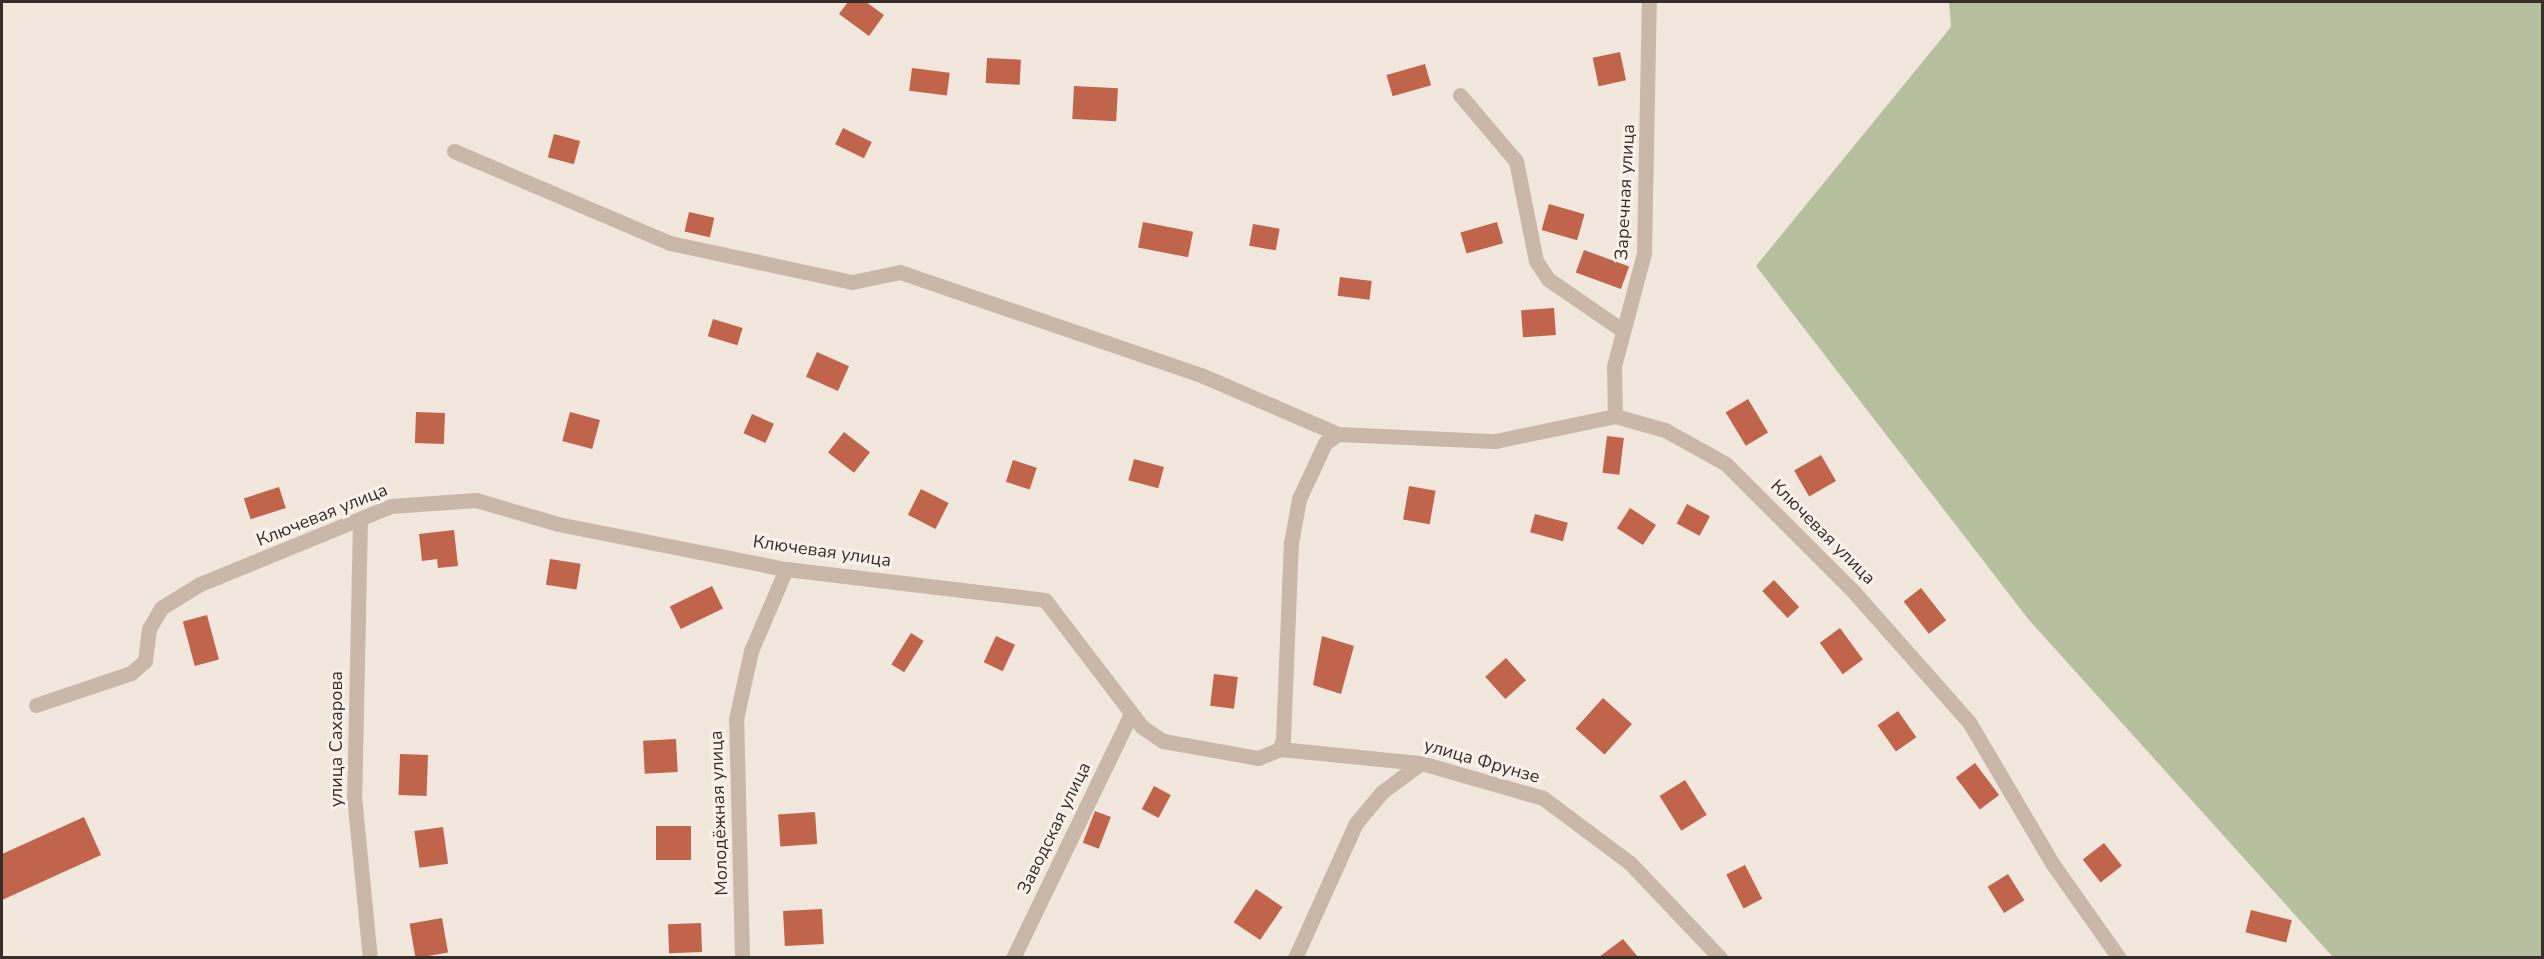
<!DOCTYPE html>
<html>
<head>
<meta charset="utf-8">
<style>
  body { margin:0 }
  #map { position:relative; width:2544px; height:959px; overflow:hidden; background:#f1e7dd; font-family:"Nunito Sans",sans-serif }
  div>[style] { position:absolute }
  .green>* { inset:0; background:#b6c09e }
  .building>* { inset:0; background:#c1644c; transform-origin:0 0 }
  .minor>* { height:15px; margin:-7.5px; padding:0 7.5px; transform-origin:7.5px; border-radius:7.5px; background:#c9b7aa }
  span { translate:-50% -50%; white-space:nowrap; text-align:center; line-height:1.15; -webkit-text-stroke:6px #f9f1ea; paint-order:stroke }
  .street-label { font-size:18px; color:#372d29 }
  .frame { position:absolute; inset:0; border:3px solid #372d29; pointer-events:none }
</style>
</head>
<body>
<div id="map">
  <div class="green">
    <div style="clip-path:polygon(1949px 2px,2542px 2px,2542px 957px,2333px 957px,2029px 620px,1756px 266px,1951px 27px)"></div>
  </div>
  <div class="building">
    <div style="clip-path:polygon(848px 2px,866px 2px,884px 15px,869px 36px,839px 14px)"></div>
    <div style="left:1620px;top:52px;width:29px;height:28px;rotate:78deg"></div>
    <div style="left:987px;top:58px;width:34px;height:25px;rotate:3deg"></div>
    <div style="left:1425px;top:64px;width:22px;height:40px;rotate:74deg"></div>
    <div style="left:912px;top:68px;width:38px;height:23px;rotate:7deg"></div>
    <div style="left:1074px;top:86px;width:44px;height:33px;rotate:3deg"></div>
    <div style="left:843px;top:128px;width:32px;height:18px;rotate:26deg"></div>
    <div style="left:554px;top:134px;width:27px;height:24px;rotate:15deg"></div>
    <div style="left:1549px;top:204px;width:37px;height:27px;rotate:16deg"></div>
    <div style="left:689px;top:212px;width:26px;height:20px;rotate:13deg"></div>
    <div style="left:1143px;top:222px;width:51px;height:26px;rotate:11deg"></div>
    <div style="left:1497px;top:222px;width:22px;height:38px;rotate:74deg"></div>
    <div style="left:1253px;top:224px;width:27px;height:22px;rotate:10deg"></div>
    <div style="left:1584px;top:250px;width:48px;height:24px;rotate:20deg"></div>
    <div style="left:1340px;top:277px;width:32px;height:19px;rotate:7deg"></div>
    <div style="left:1554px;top:308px;width:27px;height:33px;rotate:86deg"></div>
    <div style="left:713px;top:319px;width:31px;height:18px;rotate:17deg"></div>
    <div style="left:817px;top:352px;width:35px;height:27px;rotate:24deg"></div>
    <div style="left:1748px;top:399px;width:39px;height:26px;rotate:59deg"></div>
    <div style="left:416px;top:412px;width:29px;height:31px;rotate:2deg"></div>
    <div style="left:570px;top:412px;width:31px;height:30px;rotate:15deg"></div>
    <div style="left:752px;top:414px;width:24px;height:21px;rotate:24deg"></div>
    <div style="left:844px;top:432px;width:33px;height:26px;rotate:38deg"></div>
    <div style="left:1607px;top:436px;width:17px;height:37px;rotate:7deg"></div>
    <div style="left:1821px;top:455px;width:30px;height:31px;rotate:60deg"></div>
    <div style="left:1134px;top:459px;width:31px;height:22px;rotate:15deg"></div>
    <div style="left:1013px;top:460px;width:25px;height:23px;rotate:18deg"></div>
    <div style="left:1409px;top:486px;width:27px;height:34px;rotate:10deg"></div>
    <div style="left:279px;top:487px;width:22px;height:37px;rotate:72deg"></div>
    <div style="left:921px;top:489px;width:31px;height:29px;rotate:27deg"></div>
    <div style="left:1687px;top:504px;width:26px;height:22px;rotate:28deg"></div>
    <div style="left:1630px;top:508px;width:31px;height:24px;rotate:33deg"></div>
    <div style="left:1535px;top:514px;width:34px;height:19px;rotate:15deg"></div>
    <div style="clip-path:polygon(454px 530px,458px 566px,438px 568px,437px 559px,422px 561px,419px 534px)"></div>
    <div style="left:550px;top:559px;width:31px;height:26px;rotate:9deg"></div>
    <div style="left:1774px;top:580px;width:37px;height:16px;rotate:47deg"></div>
    <div style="left:712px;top:586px;width:25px;height:47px;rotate:64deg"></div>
    <div style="left:1921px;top:588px;width:41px;height:22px;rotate:52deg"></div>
    <div style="left:207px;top:615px;width:46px;height:25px;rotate:75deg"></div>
    <div style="left:1840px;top:628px;width:39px;height:25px;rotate:54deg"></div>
    <div style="left:911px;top:633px;width:15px;height:37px;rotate:32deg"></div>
    <div style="left:996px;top:636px;width:21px;height:29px;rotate:25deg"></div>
    <div style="clip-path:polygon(1322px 636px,1354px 646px,1341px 694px,1313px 685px)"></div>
    <div style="left:1506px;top:658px;width:30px;height:28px;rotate:48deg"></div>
    <div style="left:1214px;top:674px;width:24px;height:32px;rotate:7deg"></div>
    <div style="left:1603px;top:698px;width:39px;height:41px;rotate:42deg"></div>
    <div style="left:1898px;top:711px;width:32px;height:25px;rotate:55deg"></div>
    <div style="left:676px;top:739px;width:33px;height:33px;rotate:87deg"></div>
    <div style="left:400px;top:754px;width:28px;height:41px;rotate:2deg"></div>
    <div style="left:1975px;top:763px;width:40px;height:24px;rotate:53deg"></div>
    <div style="left:1685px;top:780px;width:41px;height:30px;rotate:58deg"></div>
    <div style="left:1154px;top:786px;width:19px;height:26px;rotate:28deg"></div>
    <div style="left:1095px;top:811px;width:17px;height:34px;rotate:21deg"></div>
    <div style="left:815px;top:812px;width:32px;height:37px;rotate:86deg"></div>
    <div style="clip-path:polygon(84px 817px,101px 855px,2px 900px,2px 854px)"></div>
    <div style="left:656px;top:826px;width:35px;height:34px"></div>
    <div style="left:443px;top:827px;width:37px;height:29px;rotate:82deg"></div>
    <div style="left:2104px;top:843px;width:29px;height:27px;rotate:52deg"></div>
    <div style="left:1745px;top:865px;width:38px;height:21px;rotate:63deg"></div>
    <div style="left:2008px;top:874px;width:31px;height:24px;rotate:58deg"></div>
    <div style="left:1256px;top:889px;width:32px;height:40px;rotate:34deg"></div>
    <div style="left:822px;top:909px;width:35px;height:39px;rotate:87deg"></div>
    <div style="left:2251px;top:910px;width:42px;height:23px;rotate:14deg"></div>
    <div style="left:442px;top:918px;width:35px;height:33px;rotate:80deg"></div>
    <div style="left:701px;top:923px;width:29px;height:33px;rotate:88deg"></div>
    <div style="clip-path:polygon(1623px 939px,1638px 957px,1599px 957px)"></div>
  </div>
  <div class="minor">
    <div style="left:1460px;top:95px;width:87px;rotate:49.7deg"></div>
    <div style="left:1516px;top:161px;width:102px;rotate:78.7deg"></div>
    <div style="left:1536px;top:261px;width:22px;rotate:56deg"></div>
    <div style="left:1548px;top:279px;width:90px;rotate:34.6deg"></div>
    <div style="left:454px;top:151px;width:235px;rotate:23.1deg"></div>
    <div style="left:670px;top:243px;width:186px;rotate:12.1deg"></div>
    <div style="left:852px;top:282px;width:49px;rotate:-11.8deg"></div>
    <div style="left:900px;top:272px;width:318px;rotate:18.9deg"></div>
    <div style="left:1201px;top:375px;width:149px;rotate:23.3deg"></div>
    <div style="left:1615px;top:416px;width:50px;rotate:-91.1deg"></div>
    <div style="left:1614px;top:366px;width:117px;rotate:-75.1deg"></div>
    <div style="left:1644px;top:253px;width:251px;rotate:-88.9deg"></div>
    <div style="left:360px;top:520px;width:276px;rotate:91.2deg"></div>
    <div style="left:354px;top:796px;width:163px;rotate:84.4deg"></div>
    <div style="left:36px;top:705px;width:100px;rotate:-18.6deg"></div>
    <div style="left:131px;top:673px;width:18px;rotate:-41deg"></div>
    <div style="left:145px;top:661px;width:32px;rotate:-83deg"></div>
    <div style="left:149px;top:629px;width:24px;rotate:-60deg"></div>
    <div style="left:161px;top:608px;width:46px;rotate:-31.6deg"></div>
    <div style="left:200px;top:584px;width:206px;rotate:-22.2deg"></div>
    <div style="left:391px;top:506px;width:85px;rotate:-4deg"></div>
    <div style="left:476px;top:500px;width:85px;rotate:16.3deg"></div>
    <div style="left:558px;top:524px;width:232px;rotate:11.2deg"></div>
    <div style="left:786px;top:569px;width:261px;rotate:6.8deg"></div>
    <div style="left:1045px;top:600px;width:160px;rotate:52.6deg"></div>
    <div style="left:1142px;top:727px;width:25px;rotate:34deg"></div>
    <div style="left:1163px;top:741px;width:97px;rotate:10.1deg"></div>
    <div style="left:1258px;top:758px;width:24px;rotate:-22deg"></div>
    <div style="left:1280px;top:749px;width:10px;rotate:-73deg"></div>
    <div style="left:1283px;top:739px;width:196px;rotate:-87.7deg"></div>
    <div style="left:1291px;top:543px;width:45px;rotate:-79.7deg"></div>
    <div style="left:1299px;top:499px;width:62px;rotate:-65.1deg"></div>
    <div style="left:1325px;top:443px;width:16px;rotate:-35deg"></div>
    <div style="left:1338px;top:434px;width:157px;rotate:2.6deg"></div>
    <div style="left:1495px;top:441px;width:123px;rotate:-11.8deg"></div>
    <div style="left:1615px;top:416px;width:52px;rotate:15.6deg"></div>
    <div style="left:1665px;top:430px;width:70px;rotate:29.1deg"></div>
    <div style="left:1726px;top:464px;width:180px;rotate:45deg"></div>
    <div style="left:1853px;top:591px;width:175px;rotate:48.5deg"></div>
    <div style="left:1969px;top:722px;width:164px;rotate:59.5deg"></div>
    <div style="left:2052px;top:863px;width:116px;rotate:54.8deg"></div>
    <div style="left:1280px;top:749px;width:142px;rotate:5.7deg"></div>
    <div style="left:1421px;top:763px;width:127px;rotate:16deg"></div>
    <div style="left:1543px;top:798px;width:109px;rotate:36.8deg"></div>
    <div style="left:1630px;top:863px;width:131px;rotate:46.5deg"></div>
    <div style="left:742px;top:958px;width:239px;rotate:-91.4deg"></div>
    <div style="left:736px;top:719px;width:70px;rotate:-77.6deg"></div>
    <div style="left:751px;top:651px;width:89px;rotate:-66.9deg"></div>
    <div style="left:1013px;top:958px;width:269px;rotate:-64.2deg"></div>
    <div style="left:1295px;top:958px;width:148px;rotate:-65.7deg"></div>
    <div style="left:1356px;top:823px;width:40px;rotate:-50deg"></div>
    <div style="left:1382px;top:792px;width:49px;rotate:-36.6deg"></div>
  </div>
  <div class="street-label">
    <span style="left:1625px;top:192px;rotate:-87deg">Заречная улица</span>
    <span style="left:322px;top:515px;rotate:-22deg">Ключевая улица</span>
    <span style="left:1823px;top:532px;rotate:45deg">Ключевая улица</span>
    <span style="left:822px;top:551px;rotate:8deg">Ключевая улица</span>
    <span style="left:336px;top:739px;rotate:-90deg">улица Сахарова</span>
    <span style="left:1482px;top:761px;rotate:16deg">улица Фрунзе</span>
    <span style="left:719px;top:813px;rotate:-92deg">Молодёжная улица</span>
    <span style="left:1054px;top:828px;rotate:-64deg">Заводская улица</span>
  </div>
  <div class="frame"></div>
</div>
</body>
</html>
